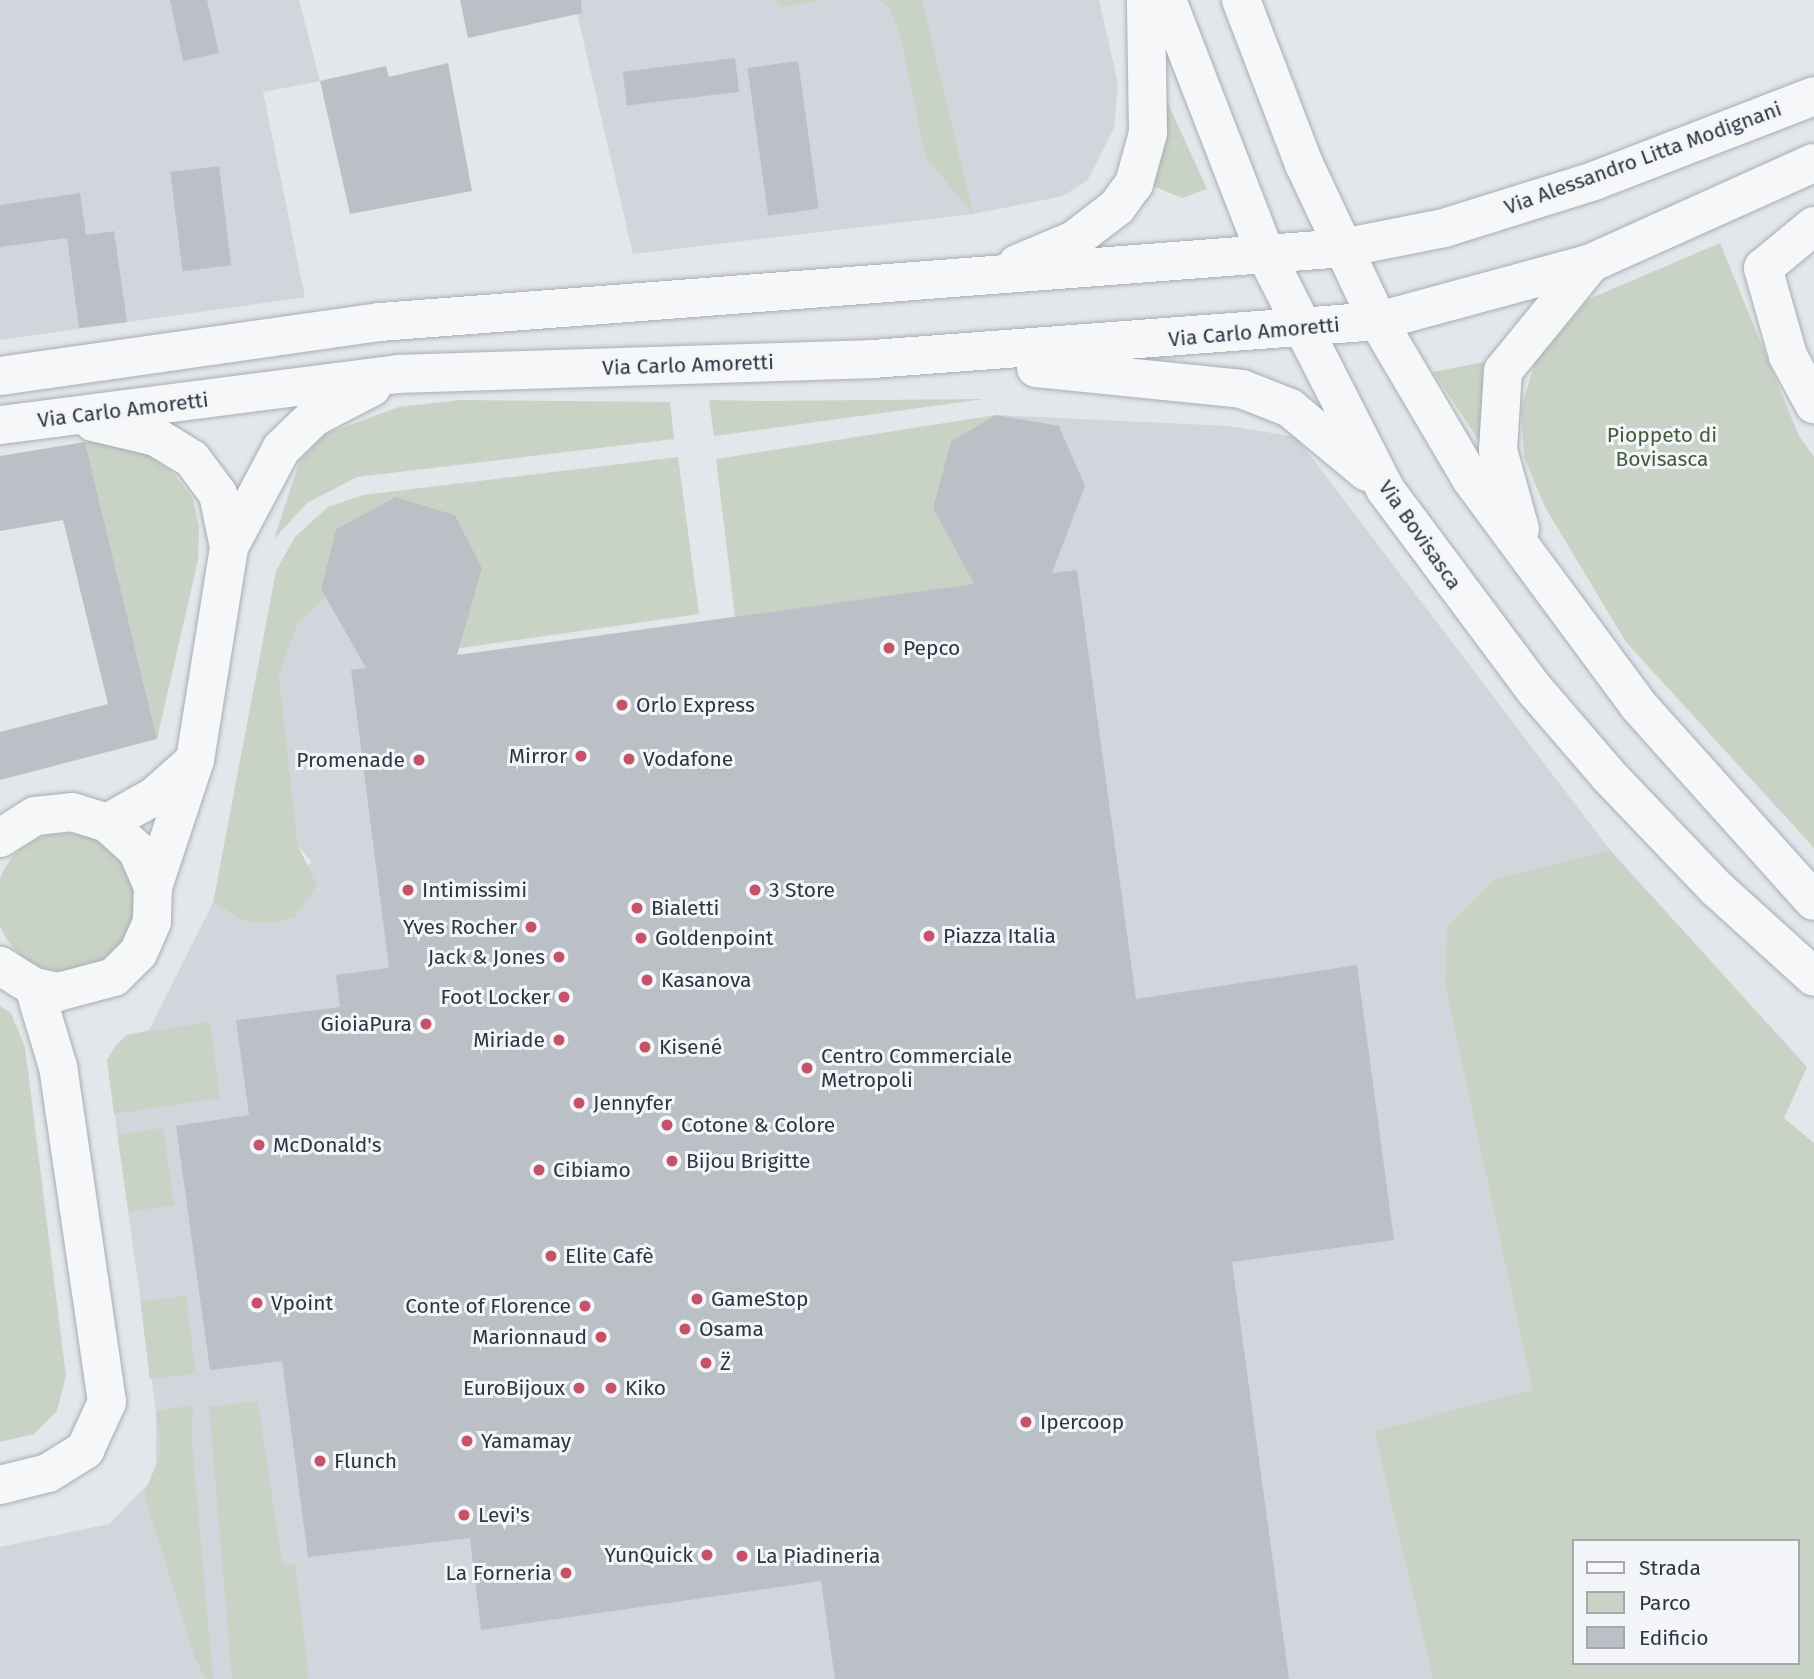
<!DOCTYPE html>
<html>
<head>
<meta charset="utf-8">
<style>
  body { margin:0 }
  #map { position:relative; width:1814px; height:1679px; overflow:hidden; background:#e3e6ea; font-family:"Fira Sans",sans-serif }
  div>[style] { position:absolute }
  .built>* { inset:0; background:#d1d5dc }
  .green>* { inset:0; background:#c9d3c5; transform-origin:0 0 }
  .round { border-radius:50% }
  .building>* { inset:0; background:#bbc0c7; transform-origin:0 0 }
  .roads { filter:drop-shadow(0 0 2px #a8adb4) drop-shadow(0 0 2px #a8adb4) }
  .minor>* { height:38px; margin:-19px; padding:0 19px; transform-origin:19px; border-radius:19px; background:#f6f7f9 }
  .dots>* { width:19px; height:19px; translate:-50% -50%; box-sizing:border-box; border:4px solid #f3f5f8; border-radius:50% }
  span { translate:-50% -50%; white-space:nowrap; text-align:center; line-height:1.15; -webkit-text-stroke:6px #f3f5f8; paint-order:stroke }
  .street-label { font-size:21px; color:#2c3541 }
  .park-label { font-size:21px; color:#425c3a }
  .poi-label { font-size:21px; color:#2c3541 }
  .left { translate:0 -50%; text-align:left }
  .right { translate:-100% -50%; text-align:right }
  .legend { position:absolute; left:1572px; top:1539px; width:228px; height:126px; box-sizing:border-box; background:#f3f5f8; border:2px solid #a3a8af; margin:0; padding:9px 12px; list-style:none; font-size:21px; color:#2c3541 }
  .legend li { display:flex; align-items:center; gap:14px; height:35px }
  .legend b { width:35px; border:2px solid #a3a8af }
</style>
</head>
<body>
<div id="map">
  <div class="built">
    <div style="clip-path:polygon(0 0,299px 0,320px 81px,263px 92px,305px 297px,0 340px)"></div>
    <div style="clip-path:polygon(574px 0,1099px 0,1118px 84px,1114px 128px,1087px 181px,1063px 196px,973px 214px,633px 254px)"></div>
    <div style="clip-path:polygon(996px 415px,1229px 426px,1296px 437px,1610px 850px,1494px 879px,1447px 926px,1445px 985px,1532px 1391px,1374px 1431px,1433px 1679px,0 1679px,0 1547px,109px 1524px,156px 1476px,156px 1411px,107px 1060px,127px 1035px,149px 1030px,213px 903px,246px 922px,312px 862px,298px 846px,279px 675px,298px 623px,326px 597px,321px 589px,336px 529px,395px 497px,455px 515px,482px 568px,454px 656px,977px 584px,933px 508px,951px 441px)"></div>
  </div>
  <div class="green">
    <div style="clip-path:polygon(772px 0,824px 0,783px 7px)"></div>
    <div style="clip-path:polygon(878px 0,922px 0,973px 214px,926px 158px,899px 31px,888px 6px)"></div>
    <div style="clip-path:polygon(1166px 99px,1207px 189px,1182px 198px,1141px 181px)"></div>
    <div style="clip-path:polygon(1720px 243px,1799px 436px,1814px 457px,1814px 848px,1626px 642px,1545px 507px,1524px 457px,1521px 409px,1535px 362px,1589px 299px)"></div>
    <div style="clip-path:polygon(1489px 361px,1480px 442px,1433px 372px)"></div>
    <div style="clip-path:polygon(984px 399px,714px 436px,709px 400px,761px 401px)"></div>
    <div style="clip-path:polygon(461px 400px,670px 402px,674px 439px,357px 477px,307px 503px,274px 539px,300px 460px,325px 434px,399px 407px)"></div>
    <div style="clip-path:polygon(996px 415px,951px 441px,933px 508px,978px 584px,735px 617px,716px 459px)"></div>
    <div style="clip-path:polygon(111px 440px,143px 451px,172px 472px,192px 497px,199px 527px,198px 560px,157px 739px,85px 442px)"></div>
    <div style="clip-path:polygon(678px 457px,699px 614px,453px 649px,482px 568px,455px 515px,396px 497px,336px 529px,321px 589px,326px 597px,298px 623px,279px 675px,298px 846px,317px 885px,295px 917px,272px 923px,246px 922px,213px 903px,276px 571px,295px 537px,328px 507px,363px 495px)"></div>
    <div class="round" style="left:-4px;top:833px;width:138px;height:138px"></div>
    <div style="clip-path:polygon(evenodd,1610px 850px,1807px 1067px,1784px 1118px,1814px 1143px,1814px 1679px,1433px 1679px,1374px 1431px,1532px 1390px,1445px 985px,1447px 926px,1494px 879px,1610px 850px,1574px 1541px,1798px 1541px,1798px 1663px,1574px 1663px,1574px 1541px)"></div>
    <div style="clip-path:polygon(0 1006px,11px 1013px,25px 1047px,66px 1376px,57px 1411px,34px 1434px,0 1442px)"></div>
    <div style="clip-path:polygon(210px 1022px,220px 1098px,114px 1114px,107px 1060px,116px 1045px,127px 1035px)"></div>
    <div style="left:163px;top:1128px;width:78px;height:46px;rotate:82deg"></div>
    <div style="left:186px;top:1296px;width:78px;height:46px;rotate:83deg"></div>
    <div style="clip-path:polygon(258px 1401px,282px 1564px,295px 1564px,309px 1679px,232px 1679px,209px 1407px)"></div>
    <div style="clip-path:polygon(193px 1405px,192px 1443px,213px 1679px,206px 1679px,195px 1658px,144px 1494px,161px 1453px,156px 1411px)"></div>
  </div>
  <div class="building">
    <div style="clip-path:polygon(170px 0,207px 0,219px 53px,183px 61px)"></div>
    <div style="clip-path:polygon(460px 0,581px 0,582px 13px,468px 38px)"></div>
    <div style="left:735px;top:58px;width:34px;height:113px;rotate:83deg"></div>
    <div style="left:798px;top:61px;width:149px;height:51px;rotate:82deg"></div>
    <div style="clip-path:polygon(448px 63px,472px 191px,350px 214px,320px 81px,386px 66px,389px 77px)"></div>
    <div style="left:219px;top:166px;width:100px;height:49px;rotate:83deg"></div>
    <div style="clip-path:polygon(80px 193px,86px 235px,114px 231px,127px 322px,79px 328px,67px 238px,0 247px,0 205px)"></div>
    <div style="clip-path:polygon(996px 415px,1059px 426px,1085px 486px,1052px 573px,1077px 570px,1136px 999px,1357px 965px,1394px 1240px,1232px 1262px,1289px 1679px,835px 1679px,821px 1581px,481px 1630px,470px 1538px,308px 1557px,282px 1361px,210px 1370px,176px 1126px,249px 1115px,236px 1020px,340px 1007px,336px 975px,389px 968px,351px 670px,366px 668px,321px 589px,336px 529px,396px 497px,455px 515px,482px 568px,457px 655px,974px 584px,933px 508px,951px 441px)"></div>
    <div style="clip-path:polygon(85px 442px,157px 739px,0 780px,0 732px,108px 704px,63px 520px,0 531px,0 456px)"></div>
  </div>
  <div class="roads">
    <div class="minor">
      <div style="left:1167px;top:0;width:274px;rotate:68.8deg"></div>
      <div style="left:1266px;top:255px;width:263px;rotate:63deg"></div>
      <div style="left:1385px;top:489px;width:251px;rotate:53.3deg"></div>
      <div style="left:1535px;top:690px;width:113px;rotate:49.3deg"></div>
      <div style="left:1609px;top:776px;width:155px;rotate:46.3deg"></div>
      <div style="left:1716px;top:888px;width:132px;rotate:42.2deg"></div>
      <div style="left:1241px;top:0;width:176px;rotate:69deg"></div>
      <div style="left:1304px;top:164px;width:174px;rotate:64.8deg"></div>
      <div style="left:1378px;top:321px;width:183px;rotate:59.5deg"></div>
      <div style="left:1471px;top:479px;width:281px;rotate:53.5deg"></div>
      <div style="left:1638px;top:705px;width:263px;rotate:48.1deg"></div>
      <div style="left:1814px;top:226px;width:66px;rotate:140.5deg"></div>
      <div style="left:1763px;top:268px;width:91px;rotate:74.1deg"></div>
      <div style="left:1788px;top:356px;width:55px;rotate:61.6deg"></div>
      <div style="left:1017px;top:264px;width:62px;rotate:-22.8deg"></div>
      <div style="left:1074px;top:240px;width:54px;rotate:-37.5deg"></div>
      <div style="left:1117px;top:207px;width:29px;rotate:-54deg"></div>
      <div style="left:1134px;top:184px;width:53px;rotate:-74.6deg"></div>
      <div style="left:1148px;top:133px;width:133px;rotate:-90.9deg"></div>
      <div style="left:1036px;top:368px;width:207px;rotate:5.8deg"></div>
      <div style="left:1242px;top:389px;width:52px;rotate:21.6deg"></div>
      <div style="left:1290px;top:408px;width:100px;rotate:39.7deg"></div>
      <div style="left:0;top:376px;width:384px;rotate:-8.1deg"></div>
      <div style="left:380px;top:322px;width:966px;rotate:-4.39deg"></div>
      <div style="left:1343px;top:248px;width:103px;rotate:-11.2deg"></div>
      <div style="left:1444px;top:228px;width:157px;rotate:-17.4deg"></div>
      <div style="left:1594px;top:181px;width:236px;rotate:-21.1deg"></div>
      <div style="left:93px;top:422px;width:65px;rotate:13.4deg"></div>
      <div style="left:156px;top:437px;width:42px;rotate:31.4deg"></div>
      <div style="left:192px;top:459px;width:44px;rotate:53.4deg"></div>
      <div style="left:218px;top:494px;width:54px;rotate:78.3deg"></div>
      <div style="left:0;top:425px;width:402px;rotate:-7.3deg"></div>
      <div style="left:399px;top:374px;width:474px;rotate:-1.8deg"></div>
      <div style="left:873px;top:359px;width:506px;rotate:-4.3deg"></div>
      <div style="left:1378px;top:321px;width:221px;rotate:-15.2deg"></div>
      <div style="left:1591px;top:263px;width:244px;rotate:-24.2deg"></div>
      <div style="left:1520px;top:529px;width:82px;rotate:-105.6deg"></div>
      <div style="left:1498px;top:450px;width:79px;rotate:-86.4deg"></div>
      <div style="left:1503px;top:371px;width:139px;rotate:-50.8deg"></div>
      <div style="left:107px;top:823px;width:55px;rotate:-29.4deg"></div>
      <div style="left:155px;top:796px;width:52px;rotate:-41.9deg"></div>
      <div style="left:0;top:838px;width:41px;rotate:-32.2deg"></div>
      <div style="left:35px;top:816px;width:37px;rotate:-6deg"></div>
      <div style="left:72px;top:812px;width:37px;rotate:17deg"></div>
      <div style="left:107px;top:823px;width:40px;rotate:42deg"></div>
      <div style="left:137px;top:850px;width:40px;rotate:66.6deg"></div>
      <div style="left:153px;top:887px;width:35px;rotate:92deg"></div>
      <div style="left:152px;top:922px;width:34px;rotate:114deg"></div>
      <div style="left:138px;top:953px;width:34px;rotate:135deg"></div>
      <div style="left:114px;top:977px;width:58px;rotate:165deg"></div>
      <div style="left:58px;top:992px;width:25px;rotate:-168deg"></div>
      <div style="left:34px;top:987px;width:40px;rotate:-148deg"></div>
      <div style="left:153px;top:887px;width:134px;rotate:-71.7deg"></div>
      <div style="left:195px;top:760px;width:216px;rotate:-80.9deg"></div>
      <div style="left:229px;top:547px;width:111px;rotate:-62deg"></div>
      <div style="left:281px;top:449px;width:46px;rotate:-44.1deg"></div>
      <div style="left:314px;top:417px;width:65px;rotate:-27.3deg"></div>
      <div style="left:0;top:1485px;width:49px;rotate:-14deg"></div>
      <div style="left:48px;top:1473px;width:44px;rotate:-31.9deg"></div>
      <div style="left:85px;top:1450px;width:53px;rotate:-65.4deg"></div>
      <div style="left:107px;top:1402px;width:339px;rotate:-98.3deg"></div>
      <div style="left:58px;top:1067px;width:84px;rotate:-106.7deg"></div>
    </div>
  </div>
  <div class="dots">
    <div style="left:889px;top:648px;background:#c55268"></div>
    <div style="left:622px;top:705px;background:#c55268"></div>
    <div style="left:581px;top:756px;background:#c55268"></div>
    <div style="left:629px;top:759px;background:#c55268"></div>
    <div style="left:419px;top:760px;background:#c55268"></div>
    <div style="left:408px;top:890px;background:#c55268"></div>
    <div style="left:755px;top:890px;background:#c55268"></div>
    <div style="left:637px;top:908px;background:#c55268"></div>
    <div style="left:531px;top:927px;background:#c55268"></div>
    <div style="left:929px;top:936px;background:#c55268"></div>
    <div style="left:641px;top:938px;background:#c55268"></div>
    <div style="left:559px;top:957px;background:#c55268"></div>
    <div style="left:647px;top:980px;background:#c55268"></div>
    <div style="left:564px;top:997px;background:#c55268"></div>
    <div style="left:426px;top:1024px;background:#c55268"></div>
    <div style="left:559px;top:1040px;background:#c55268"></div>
    <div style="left:645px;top:1047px;background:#c55268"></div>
    <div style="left:807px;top:1068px;background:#c55268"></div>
    <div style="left:579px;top:1103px;background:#c55268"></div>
    <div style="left:667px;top:1125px;background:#c55268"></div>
    <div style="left:259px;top:1145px;background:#c55268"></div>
    <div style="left:672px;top:1161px;background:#c55268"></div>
    <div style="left:539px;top:1170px;background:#c55268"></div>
    <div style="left:551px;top:1256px;background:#c55268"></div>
    <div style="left:697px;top:1299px;background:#c55268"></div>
    <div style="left:257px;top:1303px;background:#c55268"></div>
    <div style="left:585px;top:1306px;background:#c55268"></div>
    <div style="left:685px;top:1329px;background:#c55268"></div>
    <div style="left:601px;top:1337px;background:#c55268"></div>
    <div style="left:706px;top:1363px;background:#c55268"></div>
    <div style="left:579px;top:1388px;background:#c55268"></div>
    <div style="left:611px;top:1388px;background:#c55268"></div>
    <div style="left:1026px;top:1422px;background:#c55268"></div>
    <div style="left:467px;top:1441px;background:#c55268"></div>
    <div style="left:320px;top:1461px;background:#c55268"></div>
    <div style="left:464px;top:1515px;background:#c55268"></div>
    <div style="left:707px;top:1555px;background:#c55268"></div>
    <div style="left:742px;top:1556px;background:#c55268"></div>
    <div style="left:566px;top:1573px;background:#c55268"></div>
  </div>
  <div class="street-label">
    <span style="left:1643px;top:158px;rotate:-20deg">Via Alessandro Litta Modignani</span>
    <span style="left:1254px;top:332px;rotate:-5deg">Via Carlo Amoretti</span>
    <span style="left:688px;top:365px;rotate:-2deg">Via Carlo Amoretti</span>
    <span style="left:123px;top:410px;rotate:-7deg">Via Carlo Amoretti</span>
    <span style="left:1420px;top:535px;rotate:55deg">Via Bovisasca</span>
  </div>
  <div class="park-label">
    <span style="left:1662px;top:447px">Pioppeto di<br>Bovisasca</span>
  </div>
  <div class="poi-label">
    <span class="left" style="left:903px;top:648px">Pepco</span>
    <span class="left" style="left:636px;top:705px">Orlo Express</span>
    <span class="right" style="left:567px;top:756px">Mirror</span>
    <span class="left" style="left:643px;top:759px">Vodafone</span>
    <span class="right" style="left:405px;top:760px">Promenade</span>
    <span class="left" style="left:422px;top:890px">Intimissimi</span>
    <span class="left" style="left:769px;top:890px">3 Store</span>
    <span class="left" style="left:651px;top:908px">Bialetti</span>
    <span class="right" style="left:517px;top:927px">Yves Rocher</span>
    <span class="left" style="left:943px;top:936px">Piazza Italia</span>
    <span class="left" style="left:655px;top:938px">Goldenpoint</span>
    <span class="right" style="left:545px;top:957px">Jack &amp; Jones</span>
    <span class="left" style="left:661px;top:980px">Kasanova</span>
    <span class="right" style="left:550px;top:997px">Foot Locker</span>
    <span class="right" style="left:412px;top:1024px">GioiaPura</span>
    <span class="right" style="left:545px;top:1040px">Miriade</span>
    <span class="left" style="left:659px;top:1047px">Kisené</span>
    <span class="left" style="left:821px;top:1068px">Centro Commerciale<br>Metropoli</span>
    <span class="left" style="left:593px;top:1103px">Jennyfer</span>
    <span class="left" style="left:681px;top:1125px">Cotone &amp; Colore</span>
    <span class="left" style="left:273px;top:1145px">McDonald's</span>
    <span class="left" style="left:686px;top:1161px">Bijou Brigitte</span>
    <span class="left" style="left:553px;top:1170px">Cibiamo</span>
    <span class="left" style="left:565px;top:1256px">Elite Cafè</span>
    <span class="left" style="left:711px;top:1299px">GameStop</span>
    <span class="left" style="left:271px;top:1303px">Vpoint</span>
    <span class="right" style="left:571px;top:1306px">Conte of Florence</span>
    <span class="left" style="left:699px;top:1329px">Osama</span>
    <span class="right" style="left:587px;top:1337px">Marionnaud</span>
    <span class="left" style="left:720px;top:1363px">Z̈</span>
    <span class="right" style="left:565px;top:1388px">EuroBijoux</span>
    <span class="left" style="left:625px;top:1388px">Kiko</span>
    <span class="left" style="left:1040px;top:1422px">Ipercoop</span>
    <span class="left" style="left:481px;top:1441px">Yamamay</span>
    <span class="left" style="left:334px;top:1461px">Flunch</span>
    <span class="left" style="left:478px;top:1515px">Levi's</span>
    <span class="right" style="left:693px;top:1555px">YunQuick</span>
    <span class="left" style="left:756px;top:1556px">La Piadineria</span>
    <span class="right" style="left:552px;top:1573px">La Forneria</span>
  </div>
  <ul class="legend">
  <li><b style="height:9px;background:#f6f7f9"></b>Strada</li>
  <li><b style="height:19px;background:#c9d3c5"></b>Parco</li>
  <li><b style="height:19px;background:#bbc0c7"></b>Edificio</li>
  </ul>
</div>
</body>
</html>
